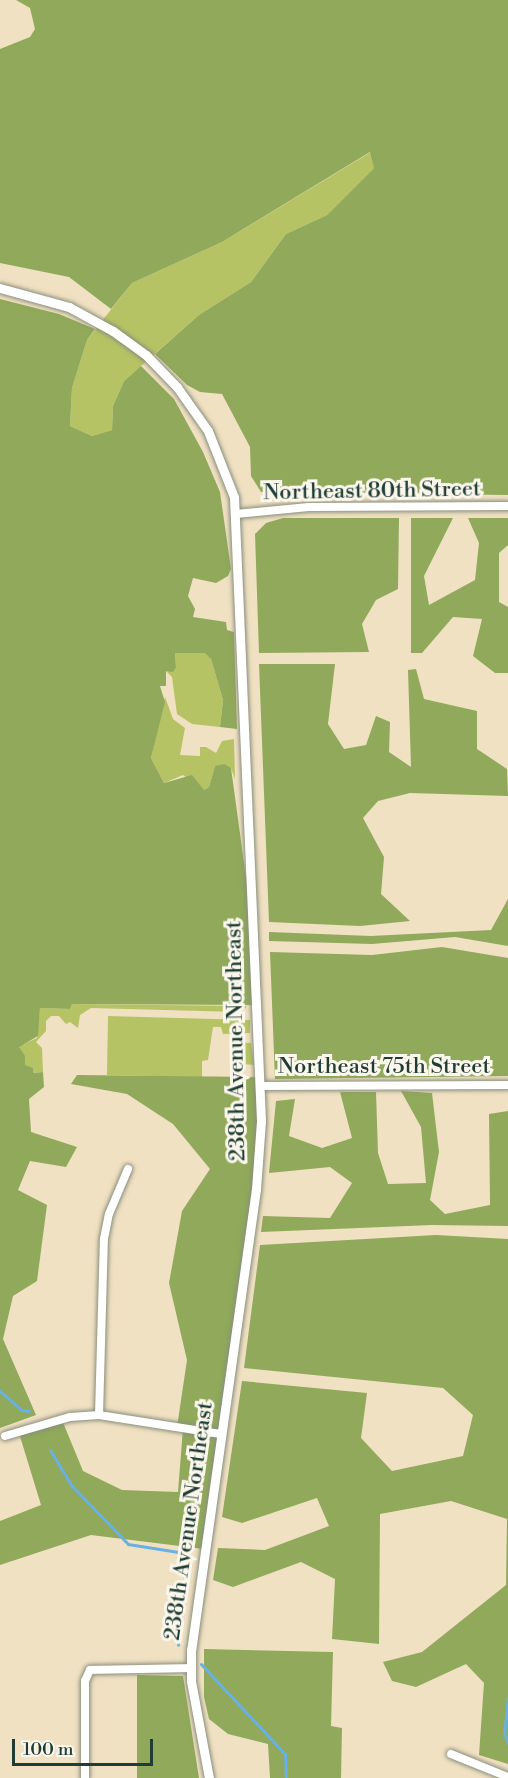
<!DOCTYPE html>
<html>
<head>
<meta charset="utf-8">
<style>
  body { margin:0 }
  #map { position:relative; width:508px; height:1778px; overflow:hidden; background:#f1e1c3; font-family:"Libre Bodoni",serif }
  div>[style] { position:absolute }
  .green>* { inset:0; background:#b6c365 }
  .forest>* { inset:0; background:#90a95a }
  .stream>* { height:3px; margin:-1.5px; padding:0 1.5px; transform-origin:1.5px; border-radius:1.5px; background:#6ab1e1 }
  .roads { filter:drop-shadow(0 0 2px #888f7c) drop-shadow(0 0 2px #888f7c) }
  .minor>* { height:8px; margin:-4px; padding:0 4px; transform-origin:4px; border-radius:4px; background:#fff }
  .tertiary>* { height:9px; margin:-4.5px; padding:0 4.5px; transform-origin:4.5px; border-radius:4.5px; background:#fff }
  span { translate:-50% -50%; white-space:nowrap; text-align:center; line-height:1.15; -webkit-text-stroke:6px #fbf7ec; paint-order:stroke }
  .street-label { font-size:22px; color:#1f3d34 }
  .scale { position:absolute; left:12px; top:1739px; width:141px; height:27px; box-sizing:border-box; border:3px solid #1f3d34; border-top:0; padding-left:8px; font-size:18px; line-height:21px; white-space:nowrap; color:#1f3d34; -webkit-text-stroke:4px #fbf7ec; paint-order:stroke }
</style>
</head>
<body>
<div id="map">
  <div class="green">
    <div style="clip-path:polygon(371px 152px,374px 168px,327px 215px,286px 234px,251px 282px,199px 315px,124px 381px,113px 406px,112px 430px,92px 436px,70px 426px,72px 388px,87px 340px,132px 283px,222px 242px)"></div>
    <div style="clip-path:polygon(175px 653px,206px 653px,211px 659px,223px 700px,220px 727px,192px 724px,177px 714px,172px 677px,166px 671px,176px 667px)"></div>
    <div style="clip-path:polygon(165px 697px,173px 719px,185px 728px,180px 755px,200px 756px,200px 747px,206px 747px,216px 753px,222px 741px,234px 739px,235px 779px,231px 768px,215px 766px,209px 787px,204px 790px,183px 775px,164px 783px,151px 758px)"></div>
    <div style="clip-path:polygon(72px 1004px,246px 1006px,246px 1008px,237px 1012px,91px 1008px,80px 1015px,78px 1028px,70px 1022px,66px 1024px,59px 1016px,51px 1016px,46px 1021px,46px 1031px,36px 1042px,42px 1048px,43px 1072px,32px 1073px,24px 1065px,19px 1046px,37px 1038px,40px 1008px,70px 1009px)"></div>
    <div style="clip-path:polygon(108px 1016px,250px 1020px,250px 1033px,223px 1034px,221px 1027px,213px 1027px,208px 1060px,202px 1061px,202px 1077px,107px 1075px)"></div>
    <div style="clip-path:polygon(236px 1042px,251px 1043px,254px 1065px,233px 1063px,232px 1047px)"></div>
  </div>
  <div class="forest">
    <div style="clip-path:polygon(16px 0,508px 0,508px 495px,261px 492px,251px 476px,250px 447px,222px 394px,200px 392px,187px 385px,155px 354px,199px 315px,251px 282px,286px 234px,327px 215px,374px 168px,370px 152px,222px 242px,132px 283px,111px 309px,69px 277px,0 263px,0 49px,30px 37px,35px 29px,30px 8px)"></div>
    <div style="clip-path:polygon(0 299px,59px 314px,95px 329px,87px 340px,72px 388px,70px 426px,92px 436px,112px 430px,113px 406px,124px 381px,141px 366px,174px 399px,203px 452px,220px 492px,231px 569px,228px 576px,216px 583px,193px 578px,188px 596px,195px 609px,193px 617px,226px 622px,227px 630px,234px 632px,237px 729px,220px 727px,223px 700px,211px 659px,205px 653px,175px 653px,176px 667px,173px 672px,166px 671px,166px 686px,160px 686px,165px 702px,151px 758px,164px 783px,192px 775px,204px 790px,209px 787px,215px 766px,224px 764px,231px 768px,255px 943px,257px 1005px,72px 1004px,70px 1009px,40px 1008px,38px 1036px,19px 1047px,25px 1056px,25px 1065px,33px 1068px,33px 1073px,43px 1072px,44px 1087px,29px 1099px,31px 1132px,77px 1147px,66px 1167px,30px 1161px,18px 1190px,47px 1205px,37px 1281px,13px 1296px,3px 1339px,36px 1415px,0 1428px)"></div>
    <div style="clip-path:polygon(283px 518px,399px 518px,398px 589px,376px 600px,362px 624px,369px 652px,259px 653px,255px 534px,266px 523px)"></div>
    <div style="clip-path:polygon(411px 518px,453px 518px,424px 576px,429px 605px,475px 580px,479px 543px,468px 518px,508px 518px,508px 545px,499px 553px,499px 602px,508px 607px,508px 673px,495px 673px,473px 656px,482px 619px,453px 617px,422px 653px,411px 653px)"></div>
    <div style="clip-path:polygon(259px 664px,335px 664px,328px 724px,344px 749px,366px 745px,376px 716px,390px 722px,389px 752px,411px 767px,408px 670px,416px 669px,424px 699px,477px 711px,477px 749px,507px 769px,508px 796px,410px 793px,378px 801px,363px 818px,384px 857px,381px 894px,410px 921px,360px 926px,269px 922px)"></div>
    <div style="clip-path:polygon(508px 899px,508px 946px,455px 937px,372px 944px,269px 941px,269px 932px,371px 936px,491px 930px)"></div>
    <div style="clip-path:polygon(442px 947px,508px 958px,508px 1076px,275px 1079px,270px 952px,372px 955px)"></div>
    <div style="clip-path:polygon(77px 1075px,260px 1077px,261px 1121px,204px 1549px,91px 1535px,0 1565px,0 1521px,41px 1505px,19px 1433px,62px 1420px,83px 1471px,122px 1490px,178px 1492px,183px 1428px,177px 1427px,187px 1360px,169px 1283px,182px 1211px,210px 1169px,173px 1124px,127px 1094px,71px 1084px)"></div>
    <div style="clip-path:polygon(401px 1091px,432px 1093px,439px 1152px,430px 1200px,445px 1214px,490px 1205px,489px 1114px,508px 1111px,508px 1226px,432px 1225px,261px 1232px,263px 1216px,330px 1218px,352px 1183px,330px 1167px,269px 1173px,276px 1101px,295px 1099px,289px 1136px,322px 1148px,352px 1138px,340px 1092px,376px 1092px,378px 1153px,388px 1184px,426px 1183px,421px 1127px)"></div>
    <div style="clip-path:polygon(436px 1235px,508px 1239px,508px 1764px,479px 1755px,484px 1683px,466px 1664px,416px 1687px,392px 1681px,383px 1662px,422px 1652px,506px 1585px,507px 1519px,451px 1501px,380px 1514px,379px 1644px,332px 1639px,335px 1579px,301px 1562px,233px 1587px,213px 1580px,218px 1548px,265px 1550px,329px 1526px,317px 1498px,242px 1523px,222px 1517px,242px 1381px,367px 1393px,361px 1438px,392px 1471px,463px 1456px,473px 1415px,443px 1388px,244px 1368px,260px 1245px)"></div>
    <div style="clip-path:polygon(204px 1649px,333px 1652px,331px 1726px,342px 1728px,341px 1778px,270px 1778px,268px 1744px,228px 1734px,209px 1719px,204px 1697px)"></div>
    <div style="clip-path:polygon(137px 1675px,183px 1676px,199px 1778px,137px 1778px)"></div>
  </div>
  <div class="stream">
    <div style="left:0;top:1391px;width:28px;rotate:42deg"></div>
    <div style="left:21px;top:1410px;width:8px;rotate:7deg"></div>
    <div style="left:50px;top:1450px;width:42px;rotate:58.6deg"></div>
    <div style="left:72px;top:1486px;width:81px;rotate:46deg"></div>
    <div style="left:128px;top:1544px;width:51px;rotate:9.1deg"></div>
    <div style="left:178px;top:1552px;width:23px;rotate:72deg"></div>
    <div style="left:185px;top:1574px;width:71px;rotate:95.6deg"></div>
    <div style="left:201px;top:1664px;width:123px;rotate:47deg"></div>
    <div style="left:285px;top:1754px;width:24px;rotate:88deg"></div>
    <div style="left:508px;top:1697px;width:36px;rotate:96deg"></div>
    <div style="left:504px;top:1733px;width:11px;rotate:68deg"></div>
  </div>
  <div class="roads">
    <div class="minor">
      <div style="left:236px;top:514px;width:73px;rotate:-5.5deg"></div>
      <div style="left:309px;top:507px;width:199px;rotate:-0.3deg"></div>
      <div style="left:260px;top:1086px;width:248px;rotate:-0.2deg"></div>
      <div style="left:99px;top:1415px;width:176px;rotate:-88.4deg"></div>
      <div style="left:104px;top:1239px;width:25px;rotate:-79deg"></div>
      <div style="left:109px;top:1214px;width:49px;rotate:-67.1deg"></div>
      <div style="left:5px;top:1436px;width:68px;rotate:-16.3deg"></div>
      <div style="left:70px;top:1417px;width:29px;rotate:-4deg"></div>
      <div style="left:99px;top:1415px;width:123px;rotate:8.9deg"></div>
      <div style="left:451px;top:1754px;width:61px;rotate:22deg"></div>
      <div style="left:85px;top:1778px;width:97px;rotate:-90deg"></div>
      <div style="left:85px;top:1681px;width:12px;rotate:-66deg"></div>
      <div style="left:90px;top:1670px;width:100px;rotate:-1.1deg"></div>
    </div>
    <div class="tertiary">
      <div style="left:0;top:288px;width:72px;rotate:15.4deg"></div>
      <div style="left:69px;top:307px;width:50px;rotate:28.6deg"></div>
      <div style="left:113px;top:331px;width:41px;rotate:36deg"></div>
      <div style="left:146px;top:355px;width:45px;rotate:45.9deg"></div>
      <div style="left:177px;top:387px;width:54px;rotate:54.8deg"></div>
      <div style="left:208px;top:431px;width:71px;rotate:68.5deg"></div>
      <div style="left:234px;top:497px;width:625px;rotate:87.52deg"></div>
      <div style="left:261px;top:1121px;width:68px;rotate:94.2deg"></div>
      <div style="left:256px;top:1189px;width:466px;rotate:98deg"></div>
      <div style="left:191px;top:1650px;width:31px;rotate:90deg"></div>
      <div style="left:191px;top:1681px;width:99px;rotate:79.5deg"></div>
    </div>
  </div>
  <div class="street-label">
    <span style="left:372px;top:491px;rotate:-1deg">Northeast 80th Street</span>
    <span style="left:236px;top:1041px;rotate:-91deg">238th Avenue Northeast</span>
    <span style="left:384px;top:1067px">Northeast 75th Street</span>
    <span style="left:189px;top:1521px;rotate:-82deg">238th Avenue Northeast</span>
  </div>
  <div class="scale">100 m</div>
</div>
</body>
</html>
